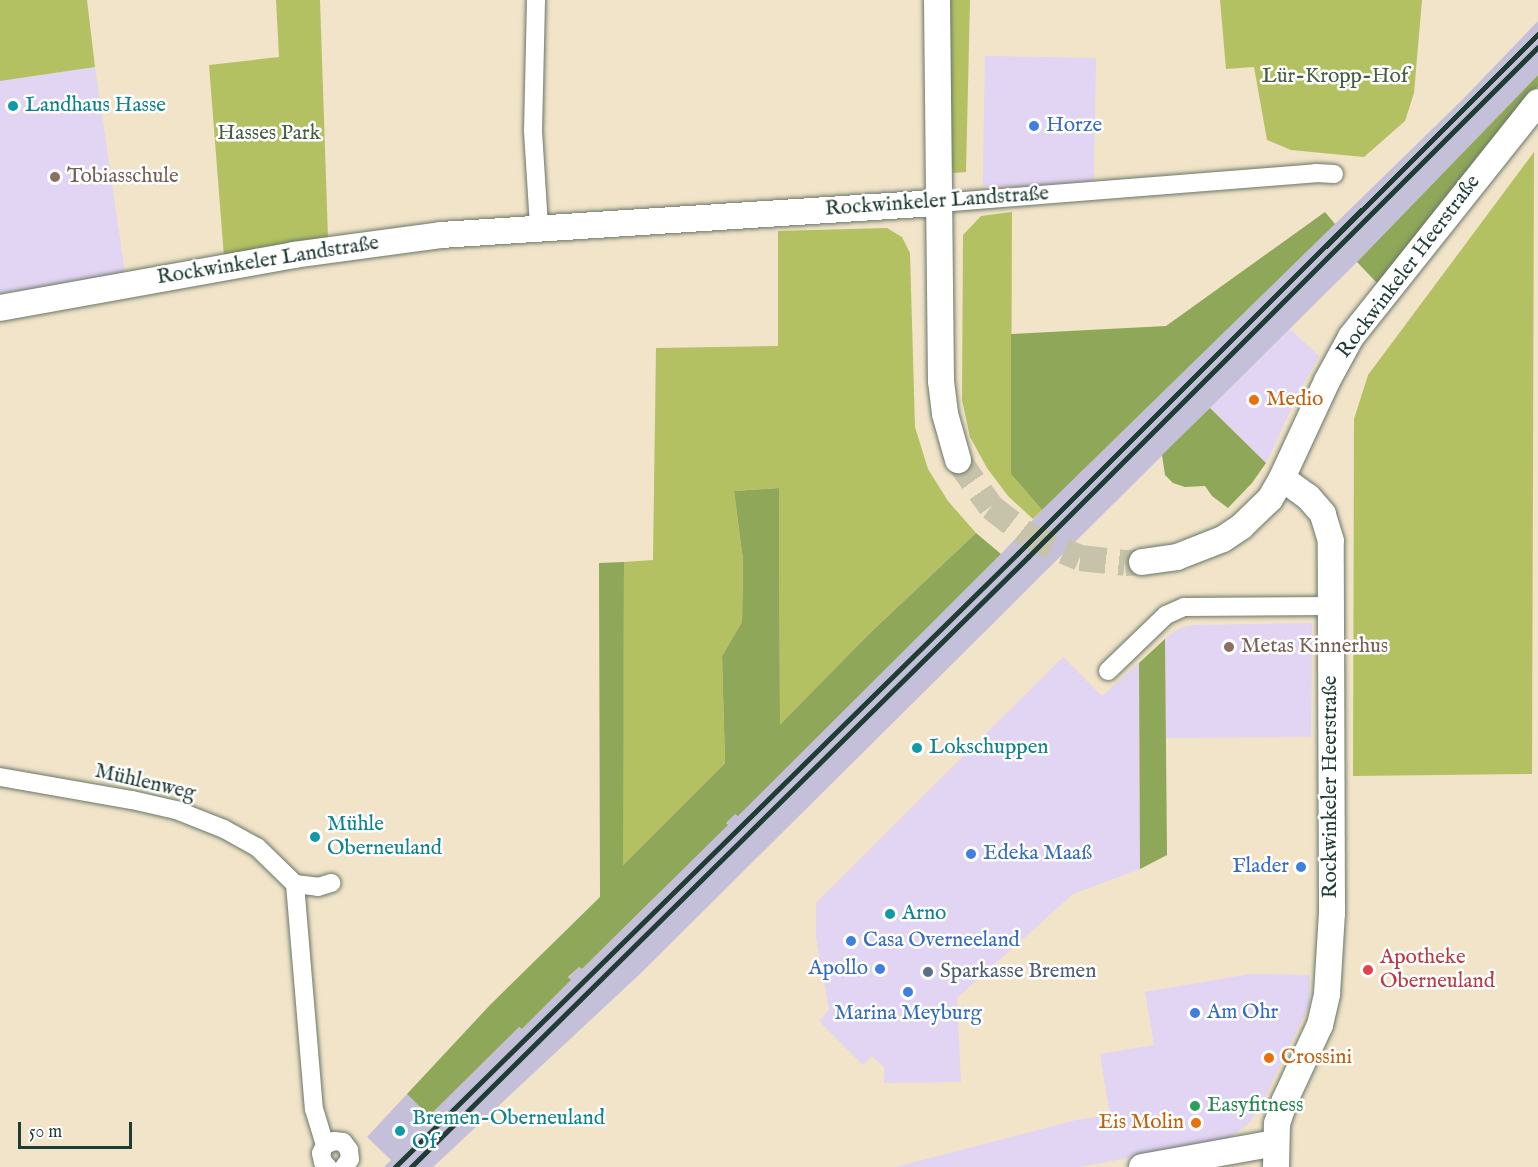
<!DOCTYPE html>
<html>
<head>
<meta charset="utf-8">
<style>
  body { margin:0 }
  #map { position:relative; width:1538px; height:1167px; overflow:hidden; background:#f1e4c9; font-family:"IM FELL English",serif }
  div>[style] { position:absolute }
  .built>* { inset:0; background:#e2d4f3; transform-origin:0 0 }
  .industrial>* { inset:0; background:#c5c0da }
  .green>* { inset:0; background:#b3c163 }
  .forest>* { inset:0; background:#8ea759 }
  .secondary-tunnel>* { height:26px; margin-top:-13px; transform-origin:0; background:repeating-linear-gradient(90deg,#c7c3ab 0 26px,transparent 0 39px) }
  .roads { filter:drop-shadow(0 0 2px #687768) drop-shadow(0 0 2px #687768) }
  .street>* { height:18px; margin:-9px; padding:0 9px; transform-origin:9px; border-radius:9px; background:#fff }
  .secondary>* { height:26px; margin:-13px; padding:0 13px; transform-origin:13px; border-radius:13px; background:#fff }
  .rail>* { height:4.5px; margin:-2.25px; padding:0 2.25px; transform-origin:2.25px; border-radius:2.25px; background:#1f3d34 }
  .dots>* { width:16px; height:16px; translate:-50% -50%; box-sizing:border-box; border:3px solid #fff; border-radius:50% }
  span { translate:-50% -50%; white-space:nowrap; text-align:center; line-height:1.15; -webkit-text-stroke:5px #fff; paint-order:stroke }
  .park-label { font-size:21px; color:#445e40 }
  .culture-label { font-size:21px; color:#0d838f }
  .left { translate:0 -50%; text-align:left }
  .shop-label { font-size:21px; color:#366cbe }
  .right { translate:-100% -50%; text-align:right }
  .education-label { font-size:21px; color:#785e54 }
  .street-label { font-size:21px; color:#1f3d34 }
  .food-label { font-size:21px; color:#c56008 }
  .health-label { font-size:21px; color:#be3a42 }
  .service-label { font-size:21px; color:#4e5e75 }
  .leisure-label { font-size:21px; color:#27864d }
  .scale { position:absolute; left:18px; top:1122px; width:114px; height:27px; box-sizing:border-box; border:3px solid #1f3d34; border-top:0; padding-left:8px; font-size:18px; line-height:21px; white-space:nowrap; color:#1f3d34; -webkit-text-stroke:4px #fff; paint-order:stroke }
</style>
</head>
<body>
<div id="map">
  <div class="built">
    <div style="left:985px;top:56px;width:111px;height:130px;rotate:1deg"></div>
    <div style="clip-path:polygon(95px 67px,125px 273px,0 294px,0 81px)"></div>
    <div style="clip-path:polygon(1290px 329px,1319px 356px,1298px 394px,1266px 463px,1210px 408px)"></div>
    <div style="clip-path:polygon(1312px 623px,1311px 737px,1166px 738px,1165px 639px,1172px 633px,1182px 627px,1194px 625px)"></div>
    <div style="clip-path:polygon(1063px 657px,1102px 696px,1139px 663px,1140px 869px,1073px 894px,957px 998px,961px 1082px,884px 1083px,884px 1067px,872px 1056px,863px 1065px,819px 1021px,829px 1010px,816px 937px,816px 903px)"></div>
    <div style="clip-path:polygon(1250px 974px,1310px 975px,1309px 1006px,1258px 1111px,1249px 1123px,1228px 1139px,1080px 1167px,896px 1167px,1076px 1120px,1110px 1115px,1100px 1054px,1154px 1045px,1145px 992px)"></div>
  </div>
  <div class="industrial">
    <div style="clip-path:polygon(1538px 21px,1538px 75px,1357px 262px,641px 973px,433px 1167px,384px 1167px,391px 1160px,367px 1137px,407px 1094px,429px 1116px,519px 1027px,522px 1029px,570px 981px,568px 978px,579px 967px,582px 969px,639px 913px,727px 825px,726px 823px,735px 813px,738px 815px,1001px 554px,1042px 510px,1464px 98px)"></div>
  </div>
  <div class="green">
    <div style="clip-path:polygon(0 0,87px 0,95px 67px,0 81px)"></div>
    <div style="clip-path:polygon(276px 0,320px 0,328px 238px,224px 257px,209px 65px,279px 57px)"></div>
    <div style="clip-path:polygon(944px 0,970px 0,966px 172px,953px 173px,944px 108px)"></div>
    <div style="clip-path:polygon(1220px 0,1422px 0,1414px 93px,1405px 121px,1364px 157px,1291px 150px,1267px 140px,1254px 67px,1226px 69px)"></div>
    <div style="clip-path:polygon(1534px 152px,1532px 774px,1353px 776px,1354px 419px,1368px 375px)"></div>
    <div style="clip-path:polygon(1012px 212px,1011px 474px,1042px 510px,1033px 519px,1008px 496px,987px 468px,970px 437px,962px 400px,963px 235px,981px 216px)"></div>
    <div style="clip-path:polygon(887px 228px,902px 237px,910px 253px,915px 427px,928px 469px,948px 501px,976px 533px,869px 634px,780px 726px,779px 488px,734px 491px,743px 560px,742px 622px,722px 656px,725px 763px,622px 866px,624px 562px,653px 560px,656px 348px,778px 346px,778px 231px)"></div>
  </div>
  <div class="forest">
    <div style="clip-path:polygon(1538px 75px,1538px 86px,1377px 283px,1357px 262px)"></div>
    <div style="clip-path:polygon(1325px 212px,1335px 224px,1042px 510px,1011px 474px,1011px 334px,1166px 326px)"></div>
    <div style="clip-path:polygon(1210px 408px,1266px 463px,1252px 483px,1228px 508px,1212px 496px,1205px 486px,1185px 487px,1173px 483px,1165px 475px,1162px 455px)"></div>
    <div style="clip-path:polygon(779px 488px,780px 725px,869px 634px,976px 533px,1001px 554px,738px 816px,735px 814px,726px 823px,728px 825px,582px 969px,579px 967px,568px 977px,571px 980px,522px 1029px,519px 1027px,429px 1116px,407px 1094px,490px 1005px,600px 897px,599px 563px,624px 562px,623px 865px,725px 763px,722px 656px,742px 622px,743px 560px,734px 491px)"></div>
    <div style="clip-path:polygon(1165px 639px,1167px 855px,1140px 869px,1139px 663px)"></div>
  </div>
  <div class="secondary-tunnel">
    <div style="left:958px;top:460px;width:57px;rotate:54.9deg"></div>
    <div style="left:991px;top:507px;width:47px;rotate:38.1deg"></div>
    <div style="left:1028px;top:536px;width:56px;rotate:22.9deg"></div>
    <div style="left:1080px;top:558px;width:45px;rotate:6.3deg"></div>
    <div style="left:1125px;top:563px;width:17px;rotate:-3deg"></div>
  </div>
  <div class="roads">
    <div class="street">
      <div style="left:536px;top:0;width:131px;rotate:91.3deg"></div>
      <div style="left:533px;top:131px;width:96px;rotate:86.4deg"></div>
      <div style="left:939px;top:203px;width:378px;rotate:-4.5deg"></div>
      <div style="left:1316px;top:173px;width:18px;rotate:3deg"></div>
      <div style="left:1108px;top:671px;width:81px;rotate:-44deg"></div>
      <div style="left:1166px;top:615px;width:20px;rotate:-24deg"></div>
      <div style="left:1184px;top:607px;width:146px;rotate:-0.4deg"></div>
      <div style="left:0;top:777px;width:134px;rotate:9.9deg"></div>
      <div style="left:132px;top:800px;width:45px;rotate:12.8deg"></div>
      <div style="left:176px;top:810px;width:52px;rotate:21.6deg"></div>
      <div style="left:224px;top:829px;width:38px;rotate:29deg"></div>
      <div style="left:257px;top:847px;width:53px;rotate:44.2deg"></div>
      <div style="left:295px;top:884px;width:23px;rotate:7deg"></div>
      <div style="left:318px;top:887px;width:14px;rotate:-17deg"></div>
      <div style="left:295px;top:884px;width:226px;rotate:85.2deg"></div>
      <div style="left:314px;top:1109px;width:38px;rotate:73deg"></div>
      <div style="left:328px;top:1167px;width:7px;rotate:-135deg"></div>
      <div style="left:323px;top:1162px;width:9px;rotate:-103deg"></div>
      <div style="left:321px;top:1153px;width:9px;rotate:-63deg"></div>
      <div style="left:325px;top:1145px;width:10px;rotate:-24deg"></div>
      <div style="left:334px;top:1141px;width:9px;rotate:6deg"></div>
      <div style="left:343px;top:1142px;width:10px;rotate:53deg"></div>
      <div style="left:349px;top:1150px;width:9px;rotate:84deg"></div>
      <div style="left:350px;top:1159px;width:10px;rotate:127deg"></div>
    </div>
    <div class="secondary">
      <div style="left:937px;top:0;width:381px;rotate:89.4deg"></div>
      <div style="left:941px;top:381px;width:33px;rotate:83deg"></div>
      <div style="left:945px;top:414px;width:48px;rotate:74.2deg"></div>
      <div style="left:0;top:308px;width:299px;rotate:-10.2deg"></div>
      <div style="left:294px;top:255px;width:148px;rotate:-7.7deg"></div>
      <div style="left:441px;top:235px;width:499px;rotate:-3.7deg"></div>
      <div style="left:1142px;top:562px;width:35px;rotate:-8deg"></div>
      <div style="left:1177px;top:557px;width:49px;rotate:-21.4deg"></div>
      <div style="left:1223px;top:539px;width:22px;rotate:-34deg"></div>
      <div style="left:1241px;top:527px;width:40px;rotate:-44deg"></div>
      <div style="left:1270px;top:499px;width:24px;rotate:-60deg"></div>
      <div style="left:1282px;top:478px;width:107px;rotate:-65.1deg"></div>
      <div style="left:1327px;top:381px;width:50px;rotate:-61.4deg"></div>
      <div style="left:1351px;top:337px;width:300px;rotate:-51.5deg"></div>
      <div style="left:1142px;top:1167px;width:135px;rotate:-10.2deg"></div>
      <div style="left:1276px;top:1167px;width:43px;rotate:-88.7deg"></div>
      <div style="left:1277px;top:1124px;width:25px;rotate:-72deg"></div>
      <div style="left:1285px;top:1100px;width:83px;rotate:-65deg"></div>
      <div style="left:1320px;top:1025px;width:32px;rotate:-77deg"></div>
      <div style="left:1327px;top:994px;width:81px;rotate:-86.5deg"></div>
      <div style="left:1332px;top:913px;width:372px;rotate:-90.2deg"></div>
      <div style="left:1331px;top:541px;width:28px;rotate:-107deg"></div>
      <div style="left:1323px;top:514px;width:23px;rotate:-131deg"></div>
      <div style="left:1308px;top:497px;width:32px;rotate:-144deg"></div>
    </div>
  </div>
  <div class="rail">
    <div style="left:395px;top:1167px;width:875px;rotate:-44.58deg"></div>
    <div style="left:1018px;top:553px;width:735px;rotate:-44.94deg"></div>
    <div style="left:411px;top:1167px;width:868px;rotate:-44.67deg"></div>
    <div style="left:1028px;top:557px;width:721px;rotate:-45deg"></div>
  </div>
  <div class="dots">
    <div style="left:13px;top:106px;background:#0f9aa8"></div>
    <div style="left:1034px;top:126px;background:#3f7fe0"></div>
    <div style="left:55px;top:177px;background:#8d6e63"></div>
    <div style="left:1254px;top:400px;background:#e8710a"></div>
    <div style="left:1229px;top:647px;background:#8d6e63"></div>
    <div style="left:917px;top:748px;background:#0f9aa8"></div>
    <div style="left:315px;top:837px;background:#0f9aa8"></div>
    <div style="left:971px;top:854px;background:#3f7fe0"></div>
    <div style="left:1301px;top:867px;background:#3f7fe0"></div>
    <div style="left:890px;top:914px;background:#0f9aa8"></div>
    <div style="left:851px;top:941px;background:#3f7fe0"></div>
    <div style="left:880px;top:969px;background:#3f7fe0"></div>
    <div style="left:1368px;top:970px;background:#e0444e"></div>
    <div style="left:928px;top:972px;background:#5c6f8a"></div>
    <div style="left:908px;top:992px;background:#3f7fe0"></div>
    <div style="left:1195px;top:1013px;background:#3f7fe0"></div>
    <div style="left:1269px;top:1058px;background:#e8710a"></div>
    <div style="left:1195px;top:1106px;background:#2e9e5b"></div>
    <div style="left:1196px;top:1123px;background:#e8710a"></div>
    <div style="left:400px;top:1131px;background:#0f9aa8"></div>
  </div>
  <div class="park-label">
    <span style="left:1335px;top:77px">Lür-Kropp-Hof</span>
    <span style="left:269px;top:134px">Hasses Park</span>
  </div>
  <div class="culture-label">
    <span class="left" style="left:25px;top:106px">Landhaus Hasse</span>
    <span class="left" style="left:929px;top:748px">Lokschuppen</span>
    <span class="left" style="left:327px;top:837px">Mühle<br>Oberneuland</span>
    <span class="left" style="left:902px;top:914px">Arno</span>
    <span class="left" style="left:412px;top:1131px">Bremen-Oberneuland<br>Of</span>
  </div>
  <div class="shop-label">
    <span class="left" style="left:1046px;top:126px">Horze</span>
    <span class="left" style="left:983px;top:854px">Edeka Maaß</span>
    <span class="right" style="left:1289px;top:867px">Flader</span>
    <span class="left" style="left:863px;top:941px">Casa Overneeland</span>
    <span class="right" style="left:868px;top:969px">Apollo</span>
    <span class="left" style="left:1207px;top:1013px">Am Ohr</span>
    <span style="left:908px;top:1014px">Marina Meyburg</span>
  </div>
  <div class="education-label">
    <span class="left" style="left:67px;top:177px">Tobiasschule</span>
    <span class="left" style="left:1241px;top:647px">Metas Kinnerhus</span>
  </div>
  <div class="street-label">
    <span style="left:937px;top:202px;rotate:-4deg">Rockwinkeler Landstraße</span>
    <span style="left:268px;top:261px;rotate:-9deg">Rockwinkeler Landstraße</span>
    <span style="left:1409px;top:267px;rotate:-53deg">Rockwinkeler Heerstraße</span>
    <span style="left:145px;top:783px;rotate:13deg">Mühlenweg</span>
    <span style="left:1331px;top:787px;rotate:-90deg">Rockwinkeler Heerstraße</span>
  </div>
  <div class="food-label">
    <span class="left" style="left:1266px;top:400px">Medio</span>
    <span class="left" style="left:1281px;top:1058px">Crossini</span>
    <span class="right" style="left:1184px;top:1123px">Eis Molin</span>
  </div>
  <div class="health-label">
    <span class="left" style="left:1380px;top:970px">Apotheke<br>Oberneuland</span>
  </div>
  <div class="service-label">
    <span class="left" style="left:940px;top:972px">Sparkasse Bremen</span>
  </div>
  <div class="leisure-label">
    <span class="left" style="left:1207px;top:1106px">Easyfitness</span>
  </div>
  <div class="scale">50 m</div>
</div>
</body>
</html>
